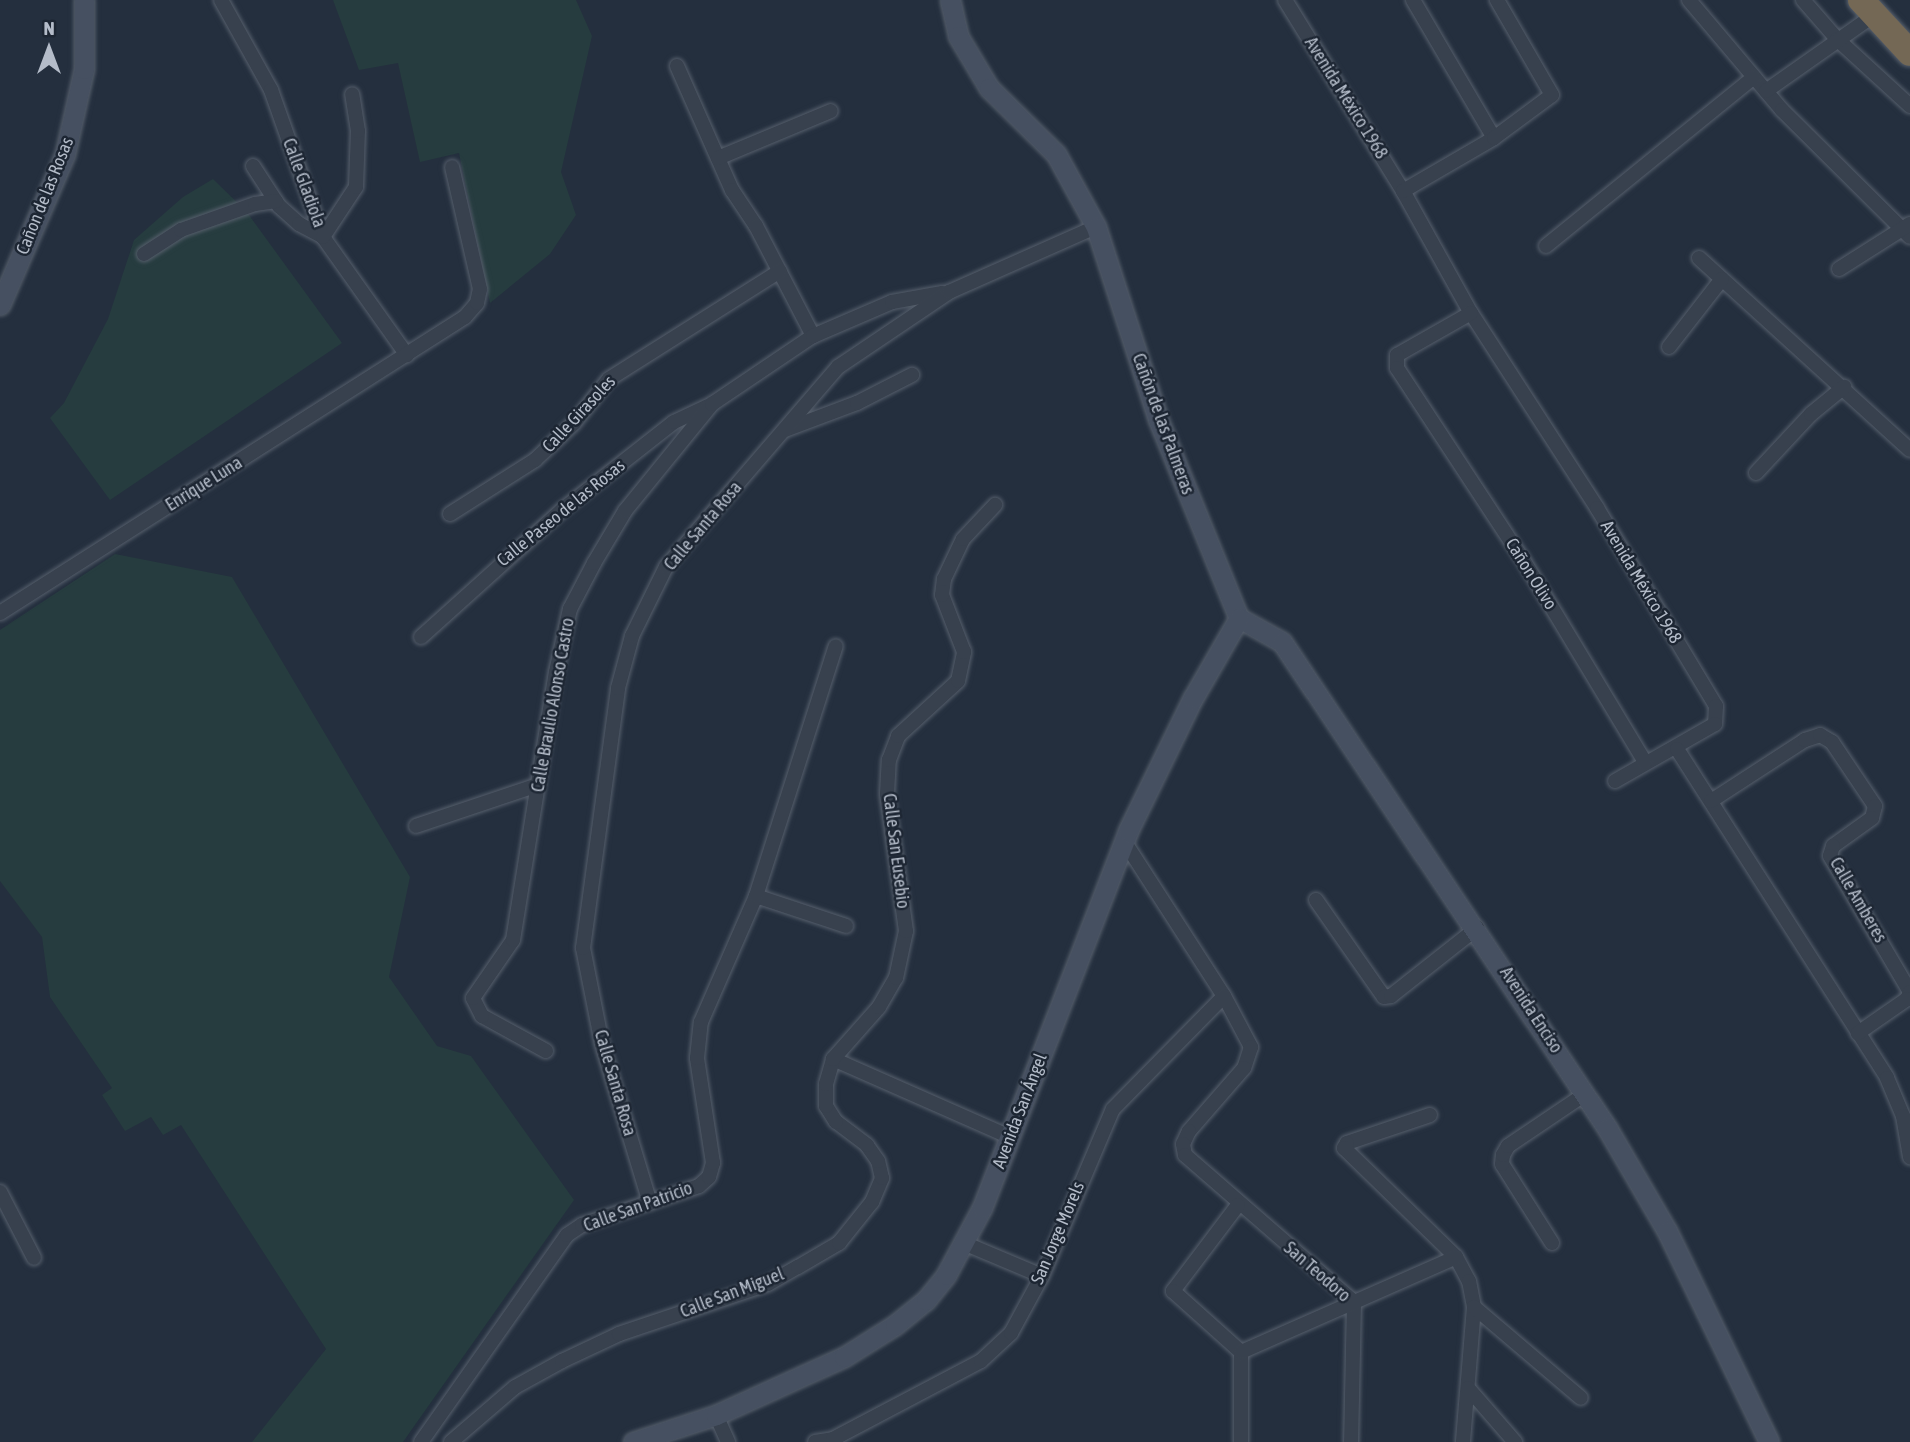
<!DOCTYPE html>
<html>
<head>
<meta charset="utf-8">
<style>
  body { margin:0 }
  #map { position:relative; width:1910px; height:1442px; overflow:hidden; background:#242f3e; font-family:"Asap Condensed",sans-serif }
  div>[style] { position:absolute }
  .green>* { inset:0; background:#263c3f }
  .roads { filter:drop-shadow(0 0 2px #565f6c) drop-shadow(0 0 2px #565f6c) }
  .street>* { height:14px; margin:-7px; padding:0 7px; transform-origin:7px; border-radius:7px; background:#38414e }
  .secondary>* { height:19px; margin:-9.5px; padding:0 9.5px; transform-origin:9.5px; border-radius:9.5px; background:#465061 }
  .highway>* { height:26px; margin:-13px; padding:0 13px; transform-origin:13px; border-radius:13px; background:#746855 }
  span { translate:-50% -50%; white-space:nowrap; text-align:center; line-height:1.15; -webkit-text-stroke:5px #1d2633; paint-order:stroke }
  .street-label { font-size:18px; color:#b4bcc9 }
  .north { position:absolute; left:14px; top:14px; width:70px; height:70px; -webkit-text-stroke:5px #1d2633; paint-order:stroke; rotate:0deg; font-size:19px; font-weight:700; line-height:28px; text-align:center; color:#b4bcc9 }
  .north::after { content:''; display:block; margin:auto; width:24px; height:32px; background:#b4bcc9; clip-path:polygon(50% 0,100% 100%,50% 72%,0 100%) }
</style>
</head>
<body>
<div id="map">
  <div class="green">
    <div style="clip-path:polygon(333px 0,576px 0,592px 36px,561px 172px,576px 215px,550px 254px,490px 303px,459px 153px,420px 162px,398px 63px,359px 70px)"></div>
    <div style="clip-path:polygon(213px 179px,246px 211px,342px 343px,110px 500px,50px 418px,64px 403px,108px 319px,134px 240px,183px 197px)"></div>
    <div style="clip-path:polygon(115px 554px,232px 577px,410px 877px,389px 977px,437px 1046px,471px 1056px,574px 1200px,403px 1442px,252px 1442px,326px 1349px,181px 1125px,163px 1135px,151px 1117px,125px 1131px,102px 1095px,112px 1088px,50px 997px,42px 937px,0 881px,0 630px)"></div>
  </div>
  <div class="roads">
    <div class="street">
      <div style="left:221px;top:0;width:103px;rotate:60.9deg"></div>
      <div style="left:271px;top:90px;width:156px;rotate:70.5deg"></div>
      <div style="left:323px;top:237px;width:145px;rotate:54.6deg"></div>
      <div style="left:1285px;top:0;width:225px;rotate:58.3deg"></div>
      <div style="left:1403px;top:191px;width:140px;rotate:60.9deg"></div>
      <div style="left:1471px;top:313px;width:232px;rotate:57.1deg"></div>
      <div style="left:1597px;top:508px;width:231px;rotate:59deg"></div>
      <div style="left:1716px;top:706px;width:18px;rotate:93deg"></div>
      <div style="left:1715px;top:724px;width:115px;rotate:150.3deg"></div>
      <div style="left:1413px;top:0;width:160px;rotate:59.6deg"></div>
      <div style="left:1689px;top:0;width:144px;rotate:49.8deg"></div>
      <div style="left:1782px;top:110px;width:180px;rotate:44.8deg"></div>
      <div style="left:1803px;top:0;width:52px;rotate:48.9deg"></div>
      <div style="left:1837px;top:39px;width:99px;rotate:42.5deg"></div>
      <div style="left:677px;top:66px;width:136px;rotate:66.1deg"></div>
      <div style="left:732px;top:190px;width:43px;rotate:56.3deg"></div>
      <div style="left:756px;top:226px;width:124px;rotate:62.6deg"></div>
      <div style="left:1766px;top:91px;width:132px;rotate:-35.1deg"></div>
      <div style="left:718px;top:158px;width:122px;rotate:-22.6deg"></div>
      <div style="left:253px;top:166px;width:48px;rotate:57deg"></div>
      <div style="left:279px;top:206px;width:27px;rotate:42deg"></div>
      <div style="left:299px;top:224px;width:27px;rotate:28deg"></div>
      <div style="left:323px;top:237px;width:60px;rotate:-56.6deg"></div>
      <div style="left:356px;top:187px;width:56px;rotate:-88deg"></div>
      <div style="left:358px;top:131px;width:37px;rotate:-99deg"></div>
      <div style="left:1403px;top:191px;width:105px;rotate:-30.2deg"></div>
      <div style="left:1494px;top:138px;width:72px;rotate:-36.6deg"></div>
      <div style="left:1552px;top:95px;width:110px;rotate:-120.1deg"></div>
      <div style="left:1546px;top:246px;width:268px;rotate:-39.1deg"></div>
      <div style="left:144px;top:254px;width:44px;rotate:-33deg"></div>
      <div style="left:181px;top:230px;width:78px;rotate:-19.4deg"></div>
      <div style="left:255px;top:204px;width:21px;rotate:-8deg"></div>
      <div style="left:1699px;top:258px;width:285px;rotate:42.3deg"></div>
      <div style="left:1839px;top:269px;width:84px;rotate:-32.4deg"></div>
      <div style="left:1471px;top:313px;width:85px;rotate:150.4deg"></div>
      <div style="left:1397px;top:355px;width:13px;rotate:90deg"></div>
      <div style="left:1397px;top:368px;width:227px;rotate:56.7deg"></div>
      <div style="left:1522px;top:558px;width:238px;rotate:58.9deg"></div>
      <div style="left:1669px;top:347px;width:86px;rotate:-52.1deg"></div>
      <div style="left:785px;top:430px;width:77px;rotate:-20.6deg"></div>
      <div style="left:857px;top:403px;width:62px;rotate:-27deg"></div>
      <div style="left:1756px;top:473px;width:81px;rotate:-47deg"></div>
      <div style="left:1811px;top:414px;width:43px;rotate:-39.3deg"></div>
      <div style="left:450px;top:514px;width:101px;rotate:-32.4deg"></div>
      <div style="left:535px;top:460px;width:54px;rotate:-43.5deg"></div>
      <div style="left:574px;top:423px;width:56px;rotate:-51.5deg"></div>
      <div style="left:609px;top:379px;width:202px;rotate:-32.3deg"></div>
      <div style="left:0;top:613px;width:551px;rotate:-32.48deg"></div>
      <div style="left:465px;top:317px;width:18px;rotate:-49deg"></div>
      <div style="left:477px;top:303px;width:14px;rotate:-78deg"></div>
      <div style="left:480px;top:289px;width:125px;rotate:-102.9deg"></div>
      <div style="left:421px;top:637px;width:190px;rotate:-42deg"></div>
      <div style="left:562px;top:510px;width:142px;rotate:-38.2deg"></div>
      <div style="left:674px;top:422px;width:38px;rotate:-25deg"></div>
      <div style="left:1677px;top:749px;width:390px;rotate:57.4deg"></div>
      <div style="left:1887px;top:1078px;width:41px;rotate:67.2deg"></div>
      <div style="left:1903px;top:1116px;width:42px;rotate:80.3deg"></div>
      <div style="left:1711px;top:801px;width:112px;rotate:-33deg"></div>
      <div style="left:1805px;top:740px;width:16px;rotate:-18deg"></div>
      <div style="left:1820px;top:735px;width:14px;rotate:30deg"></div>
      <div style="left:1832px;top:742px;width:77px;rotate:56.1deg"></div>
      <div style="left:1875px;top:806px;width:12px;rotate:104deg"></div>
      <div style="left:1872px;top:818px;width:48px;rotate:144.3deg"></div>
      <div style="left:1833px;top:846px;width:10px;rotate:107deg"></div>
      <div style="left:1830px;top:856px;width:158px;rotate:59.5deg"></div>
      <div style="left:1910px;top:992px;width:8px;rotate:113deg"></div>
      <div style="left:1907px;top:999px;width:60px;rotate:145.2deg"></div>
      <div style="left:416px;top:826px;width:129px;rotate:-18.6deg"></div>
      <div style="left:1124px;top:841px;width:184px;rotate:57.2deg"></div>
      <div style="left:1224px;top:996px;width:58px;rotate:62.1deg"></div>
      <div style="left:1251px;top:1047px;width:22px;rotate:108deg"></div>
      <div style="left:1244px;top:1068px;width:84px;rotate:131.1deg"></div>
      <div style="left:1189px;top:1131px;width:14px;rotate:115deg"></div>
      <div style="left:1183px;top:1144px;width:11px;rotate:80deg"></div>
      <div style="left:1185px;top:1155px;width:224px;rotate:41deg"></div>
      <div style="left:1354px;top:1302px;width:140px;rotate:91.2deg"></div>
      <div style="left:756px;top:896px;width:95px;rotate:18.4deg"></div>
      <div style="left:1316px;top:900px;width:118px;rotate:55deg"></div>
      <div style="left:1384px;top:997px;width:7px;rotate:-8deg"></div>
      <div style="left:1391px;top:996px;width:110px;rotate:-38.3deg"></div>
      <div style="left:546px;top:1051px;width:73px;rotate:-151.3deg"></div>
      <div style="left:482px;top:1016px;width:20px;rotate:-117deg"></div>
      <div style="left:473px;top:998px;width:70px;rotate:-55.4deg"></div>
      <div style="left:513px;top:940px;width:271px;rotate:-80.9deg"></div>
      <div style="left:556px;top:672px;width:65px;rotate:-77.5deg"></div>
      <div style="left:570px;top:609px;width:52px;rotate:-62.4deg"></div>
      <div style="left:594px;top:563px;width:61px;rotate:-59.2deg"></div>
      <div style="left:625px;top:511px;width:138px;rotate:-50.9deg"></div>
      <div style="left:712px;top:404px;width:122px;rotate:-34deg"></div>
      <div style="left:813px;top:336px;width:86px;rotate:-23.3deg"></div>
      <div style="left:892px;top:302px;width:51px;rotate:-10.2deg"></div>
      <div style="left:833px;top:1059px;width:193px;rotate:23.8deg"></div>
      <div style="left:1430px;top:1115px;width:88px;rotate:161.4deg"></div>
      <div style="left:1347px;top:1143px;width:6px;rotate:121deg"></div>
      <div style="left:1344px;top:1148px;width:156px;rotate:44.2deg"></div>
      <div style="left:1456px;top:1257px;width:27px;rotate:62deg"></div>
      <div style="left:1469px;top:1281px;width:26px;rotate:79deg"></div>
      <div style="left:1474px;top:1307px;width:135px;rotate:94.7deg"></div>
      <div style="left:0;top:1192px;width:74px;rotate:62.7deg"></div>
      <div style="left:650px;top:1203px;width:166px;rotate:-106.8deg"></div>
      <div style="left:602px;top:1044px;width:98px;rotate:-101.2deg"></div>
      <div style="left:583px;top:948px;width:262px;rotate:-82.3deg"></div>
      <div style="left:618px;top:688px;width:54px;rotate:-74.9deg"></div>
      <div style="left:632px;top:636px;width:77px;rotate:-63.8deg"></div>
      <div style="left:666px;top:567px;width:264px;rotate:-49.3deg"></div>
      <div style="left:838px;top:367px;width:134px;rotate:-34deg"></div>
      <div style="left:949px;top:292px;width:161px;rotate:-23.9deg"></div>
      <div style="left:1238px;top:1205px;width:108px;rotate:127.1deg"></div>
      <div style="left:1173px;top:1291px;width:91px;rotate:41.9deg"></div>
      <div style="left:1241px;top:1352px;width:90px;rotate:90deg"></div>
      <div style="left:1552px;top:1243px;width:93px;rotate:-122.3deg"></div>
      <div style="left:1502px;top:1164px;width:9px;rotate:-84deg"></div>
      <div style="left:1503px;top:1155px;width:10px;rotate:-61deg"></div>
      <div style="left:1508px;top:1146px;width:93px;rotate:-34deg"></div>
      <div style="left:966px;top:1244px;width:82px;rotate:22.8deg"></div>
      <div style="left:1474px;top:1307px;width:140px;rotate:40.4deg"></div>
      <div style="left:1241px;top:1352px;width:235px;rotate:-23.8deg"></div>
      <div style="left:1468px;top:1388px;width:72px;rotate:49deg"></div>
      <div style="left:716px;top:1415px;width:30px;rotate:66deg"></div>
      <div style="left:421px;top:1442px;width:253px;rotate:-54.8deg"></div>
      <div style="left:567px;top:1235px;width:18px;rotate:-34deg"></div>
      <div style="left:582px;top:1225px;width:123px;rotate:-18.4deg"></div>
      <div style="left:699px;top:1186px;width:13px;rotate:-42deg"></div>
      <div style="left:709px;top:1177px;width:15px;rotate:-74deg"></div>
      <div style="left:713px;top:1163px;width:106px;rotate:-98.7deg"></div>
      <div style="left:697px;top:1058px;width:36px;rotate:-84deg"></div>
      <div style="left:701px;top:1022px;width:137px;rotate:-66.4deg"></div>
      <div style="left:756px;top:896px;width:262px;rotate:-72.3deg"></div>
      <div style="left:451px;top:1442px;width:84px;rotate:-40.7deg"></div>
      <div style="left:515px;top:1387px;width:54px;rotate:-29deg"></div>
      <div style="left:562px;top:1361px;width:63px;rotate:-25.3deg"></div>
      <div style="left:619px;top:1334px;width:157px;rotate:-18.6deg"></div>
      <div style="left:768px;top:1284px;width:34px;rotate:-30deg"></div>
      <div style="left:798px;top:1267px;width:48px;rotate:-30.3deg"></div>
      <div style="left:839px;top:1243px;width:53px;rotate:-51.2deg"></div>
      <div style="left:872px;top:1202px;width:26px;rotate:-67deg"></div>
      <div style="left:882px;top:1178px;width:17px;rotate:-103deg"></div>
      <div style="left:878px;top:1161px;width:19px;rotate:-125deg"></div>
      <div style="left:867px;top:1145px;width:39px;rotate:-143deg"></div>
      <div style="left:836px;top:1122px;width:19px;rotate:-122deg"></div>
      <div style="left:826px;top:1106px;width:22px;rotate:-90deg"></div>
      <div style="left:826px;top:1084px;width:26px;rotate:-74deg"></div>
      <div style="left:833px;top:1059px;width:69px;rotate:-48.5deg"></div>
      <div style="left:879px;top:1007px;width:34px;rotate:-60deg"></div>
      <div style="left:896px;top:978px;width:48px;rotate:-78deg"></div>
      <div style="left:906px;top:931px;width:138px;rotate:-97.9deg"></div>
      <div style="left:887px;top:794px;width:34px;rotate:-87deg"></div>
      <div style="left:889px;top:760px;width:26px;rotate:-69deg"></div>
      <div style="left:898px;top:736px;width:81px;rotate:-42.5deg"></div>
      <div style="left:958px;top:681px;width:30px;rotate:-78deg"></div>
      <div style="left:964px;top:652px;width:61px;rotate:-111.1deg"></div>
      <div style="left:942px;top:595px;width:16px;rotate:-83deg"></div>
      <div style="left:944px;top:579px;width:44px;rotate:-64.6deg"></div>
      <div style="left:963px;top:539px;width:47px;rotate:-46.7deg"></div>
      <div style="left:815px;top:1442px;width:18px;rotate:-9deg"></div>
      <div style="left:833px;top:1439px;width:167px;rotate:-27.8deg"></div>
      <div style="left:981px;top:1361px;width:41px;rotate:-43deg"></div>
      <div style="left:1011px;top:1333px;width:65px;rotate:-61.5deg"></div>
      <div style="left:1042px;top:1276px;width:181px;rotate:-67deg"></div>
      <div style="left:1113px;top:1109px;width:158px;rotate:-45.5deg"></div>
    </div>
    <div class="secondary">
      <div style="left:950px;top:0;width:37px;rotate:77deg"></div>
      <div style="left:958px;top:36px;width:61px;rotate:59.2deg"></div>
      <div style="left:989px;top:88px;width:94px;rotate:44.6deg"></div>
      <div style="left:1056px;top:154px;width:83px;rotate:61.3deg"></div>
      <div style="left:1096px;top:227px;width:202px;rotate:72.1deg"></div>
      <div style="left:1158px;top:419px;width:215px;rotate:67.9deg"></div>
      <div style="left:0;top:305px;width:164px;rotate:-66.7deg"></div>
      <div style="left:65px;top:154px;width:87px;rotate:-77.4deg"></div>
      <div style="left:84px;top:69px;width:69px;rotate:-90deg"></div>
      <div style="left:1239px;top:618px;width:49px;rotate:29.2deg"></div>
      <div style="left:1282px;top:642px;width:585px;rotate:56.23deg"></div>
      <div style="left:1607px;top:1128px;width:119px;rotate:59.8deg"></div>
      <div style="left:1667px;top:1231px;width:234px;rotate:64.2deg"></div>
      <div style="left:633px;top:1442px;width:87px;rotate:-18deg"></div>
      <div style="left:716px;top:1415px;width:141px;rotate:-24.4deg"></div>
      <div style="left:844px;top:1357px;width:60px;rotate:-32.1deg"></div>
      <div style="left:895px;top:1325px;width:40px;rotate:-39deg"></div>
      <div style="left:926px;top:1300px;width:32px;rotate:-51deg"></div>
      <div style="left:946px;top:1275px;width:76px;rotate:-61.8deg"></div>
      <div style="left:982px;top:1208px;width:404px;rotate:-68.8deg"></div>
      <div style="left:1128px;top:831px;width:148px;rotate:-64deg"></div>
      <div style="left:1193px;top:698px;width:92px;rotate:-60.1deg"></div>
    </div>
    <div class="highway">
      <div style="left:1861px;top:0;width:72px;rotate:47.2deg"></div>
    </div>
  </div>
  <div class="street-label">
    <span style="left:1346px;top:98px;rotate:58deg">Avenida México 1968</span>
    <span style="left:304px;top:183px;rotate:70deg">Calle Gladiola</span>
    <span style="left:45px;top:196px;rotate:-68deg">Cañon de las Rosas</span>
    <span style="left:579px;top:414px;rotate:-47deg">Calle Girasoles</span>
    <span style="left:1163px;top:424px;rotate:70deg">Cañón de las Palmeras</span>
    <span style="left:204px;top:484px;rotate:-32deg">Enrique Luna</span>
    <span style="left:561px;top:513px;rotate:-39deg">Calle Paseo de las Rosas</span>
    <span style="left:703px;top:526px;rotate:-50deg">Calle Santa Rosa</span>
    <span style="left:1531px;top:574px;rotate:58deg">Cañon Olivo</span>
    <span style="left:1641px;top:582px;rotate:59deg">Avenida México 1968</span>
    <span style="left:553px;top:705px;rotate:-80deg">Calle Braulio Alonso Castro</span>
    <span style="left:896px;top:851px;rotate:83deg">Calle San Eusebio</span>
    <span style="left:1858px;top:900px;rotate:60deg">Calle Amberes</span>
    <span style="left:1531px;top:1010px;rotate:57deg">Avenida Enciso</span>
    <span style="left:615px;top:1083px;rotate:74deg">Calle Santa Rosa</span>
    <span style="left:1020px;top:1111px;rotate:-69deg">Avenida San Ángel</span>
    <span style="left:638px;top:1207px;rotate:-20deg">Calle San Patricio</span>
    <span style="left:1058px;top:1233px;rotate:-67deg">San Jorge Morels</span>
    <span style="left:1317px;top:1272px;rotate:41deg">San Teodoro</span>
    <span style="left:732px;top:1293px;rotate:-21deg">Calle San Miguel</span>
  </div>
  <div class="north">N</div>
</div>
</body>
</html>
